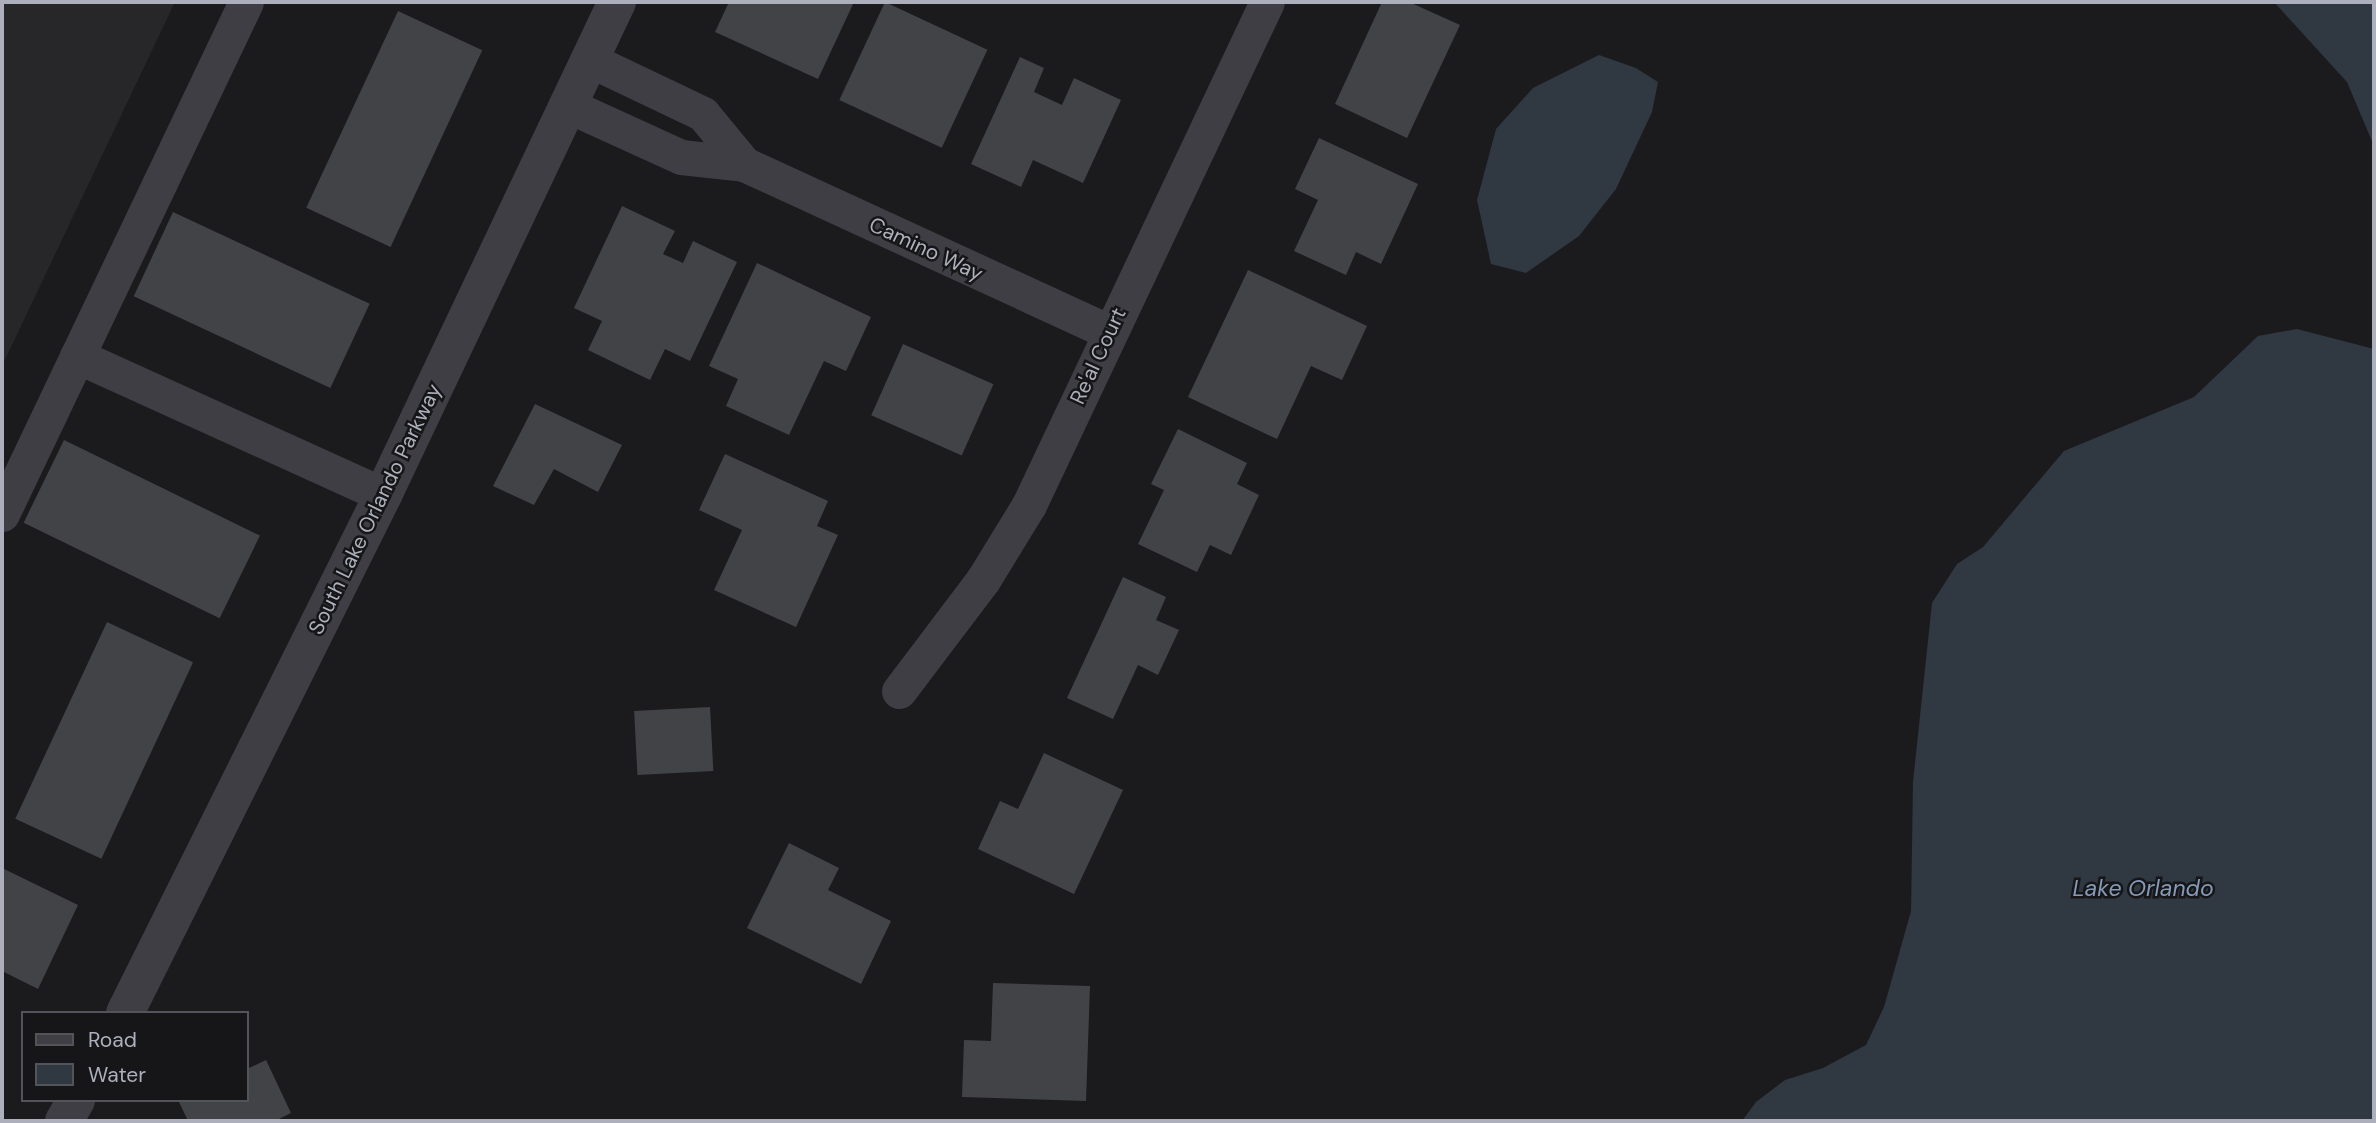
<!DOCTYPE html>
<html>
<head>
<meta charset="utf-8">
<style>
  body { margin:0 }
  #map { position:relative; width:2376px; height:1123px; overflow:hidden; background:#1b1b1d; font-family:"DM Sans",sans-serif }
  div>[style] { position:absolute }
  .built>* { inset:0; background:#27272a }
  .water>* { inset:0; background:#303842 }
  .building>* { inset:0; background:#424347; transform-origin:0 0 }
  .minor>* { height:35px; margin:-17.5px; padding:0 17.5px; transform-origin:17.5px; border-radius:17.5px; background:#3e3e44 }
  .tertiary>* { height:38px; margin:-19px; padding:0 19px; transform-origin:19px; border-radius:19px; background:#3e3e44 }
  span { translate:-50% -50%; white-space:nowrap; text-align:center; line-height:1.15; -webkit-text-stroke:5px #161618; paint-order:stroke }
  .street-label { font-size:21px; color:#adb0bc }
  .water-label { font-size:23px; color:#859ab7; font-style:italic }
  .frame { position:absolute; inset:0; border:4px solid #adb0bc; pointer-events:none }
  .legend { position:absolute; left:21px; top:1011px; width:228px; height:91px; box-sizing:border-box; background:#161618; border:2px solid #52545a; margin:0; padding:9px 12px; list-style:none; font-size:21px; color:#adb0bc }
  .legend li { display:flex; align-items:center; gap:14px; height:35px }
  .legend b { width:35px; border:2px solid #52545a }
</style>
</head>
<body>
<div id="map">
  <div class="built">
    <div style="clip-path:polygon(2px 2px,175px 2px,2px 366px)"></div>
  </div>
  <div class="water">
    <div style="clip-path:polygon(2274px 2px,2374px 2px,2374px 146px,2347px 82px)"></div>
    <div style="clip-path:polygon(1599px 55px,1636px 68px,1658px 82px,1652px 112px,1616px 189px,1579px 236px,1526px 273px,1491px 264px,1477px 200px,1496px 129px,1533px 88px)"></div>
    <div style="clip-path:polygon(2297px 329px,2374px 349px,2374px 1121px,1742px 1121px,1756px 1102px,1785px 1080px,1823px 1068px,1866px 1045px,1884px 1007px,1911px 911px,1913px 782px,1932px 603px,1957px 564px,1983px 547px,2064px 451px,2194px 397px,2258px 336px)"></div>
  </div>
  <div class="building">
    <div style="clip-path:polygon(729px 2px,854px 2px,818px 79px,715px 32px)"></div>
    <div style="left:885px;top:2px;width:113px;height:108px;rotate:25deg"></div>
    <div style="clip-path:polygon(1382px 2px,1409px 2px,1460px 25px,1407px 138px,1335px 104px)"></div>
    <div style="left:398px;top:11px;width:93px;height:217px;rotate:25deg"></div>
    <div style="clip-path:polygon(1020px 57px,1044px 68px,1034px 92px,1062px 105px,1074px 78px,1121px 100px,1083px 183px,1033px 160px,1021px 187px,971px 164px)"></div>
    <div style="clip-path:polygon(1319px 138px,1418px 184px,1381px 264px,1356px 252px,1346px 275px,1294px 251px,1318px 200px,1295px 189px)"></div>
    <div style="clip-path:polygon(622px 206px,675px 231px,663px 254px,683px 263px,693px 241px,737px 262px,690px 361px,665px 349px,650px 380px,588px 350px,602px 321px,574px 308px)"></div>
    <div style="left:173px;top:212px;width:217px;height:93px;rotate:25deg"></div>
    <div style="clip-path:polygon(757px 263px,871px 317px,846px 371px,824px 361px,789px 435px,726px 406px,738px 379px,709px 366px)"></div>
    <div style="clip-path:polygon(1248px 270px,1367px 326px,1342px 380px,1311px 366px,1277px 439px,1188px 397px)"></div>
    <div style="left:903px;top:344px;width:99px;height:78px;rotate:24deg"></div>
    <div style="clip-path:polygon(535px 404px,622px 445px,598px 492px,554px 469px,534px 505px,493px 486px)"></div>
    <div style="clip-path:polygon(1178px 429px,1247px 463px,1237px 484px,1259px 495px,1231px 555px,1210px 545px,1197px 572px,1138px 544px,1164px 490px,1151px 484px)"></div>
    <div style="left:64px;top:440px;width:218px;height:92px;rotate:26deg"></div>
    <div style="clip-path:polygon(725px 454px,828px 501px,817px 526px,838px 535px,796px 627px,714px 590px,742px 530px,699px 510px)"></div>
    <div style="clip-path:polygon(1123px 577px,1166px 597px,1156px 620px,1179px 630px,1158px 675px,1138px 665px,1113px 719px,1067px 698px)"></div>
    <div style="left:107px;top:622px;width:95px;height:217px;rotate:25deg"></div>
    <div style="left:710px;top:707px;width:64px;height:76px;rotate:87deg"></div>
    <div style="clip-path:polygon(1044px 753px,1123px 790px,1074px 894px,978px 849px,1000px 801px,1018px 809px)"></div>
    <div style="clip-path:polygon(789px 843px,839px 868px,828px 890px,891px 921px,861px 984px,747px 928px)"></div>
    <div style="clip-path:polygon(2px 868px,78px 905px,38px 989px,2px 971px)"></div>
    <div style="clip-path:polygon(993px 983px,1090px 986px,1086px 1101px,962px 1097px,964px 1040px,991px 1041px)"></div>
    <div style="clip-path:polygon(266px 1060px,291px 1113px,275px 1121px,188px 1121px,179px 1102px,247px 1100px,247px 1069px)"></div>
  </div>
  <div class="minor">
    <div style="left:590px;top:60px;width:125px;rotate:25.5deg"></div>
    <div style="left:703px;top:114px;width:65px;rotate:50.6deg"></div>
    <div style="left:567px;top:105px;width:125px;rotate:24.5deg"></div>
    <div style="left:681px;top:157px;width:63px;rotate:6.3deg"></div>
    <div style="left:744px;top:164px;width:402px;rotate:24.7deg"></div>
    <div style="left:77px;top:356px;width:336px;rotate:24.4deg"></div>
    <div style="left:2px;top:514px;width:567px;rotate:-64.52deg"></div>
    <div style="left:899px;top:691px;width:139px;rotate:-52.9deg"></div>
    <div style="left:983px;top:580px;width:88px;rotate:-58.5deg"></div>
    <div style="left:1029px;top:505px;width:556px;rotate:-64.68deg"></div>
  </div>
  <div class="tertiary">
    <div style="left:125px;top:1013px;width:579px;rotate:-63.52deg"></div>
    <div style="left:383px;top:495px;width:546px;rotate:-64.61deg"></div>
    <div style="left:64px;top:1121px;width:24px;rotate:-60deg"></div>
  </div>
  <div class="street-label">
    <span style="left:926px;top:249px;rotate:25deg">Camino Way</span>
    <span style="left:1098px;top:356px;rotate:-65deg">Re'al Court</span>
    <span style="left:375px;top:509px;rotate:-64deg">South Lake Orlando Parkway</span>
  </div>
  <div class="water-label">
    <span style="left:2143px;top:888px">Lake Orlando</span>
  </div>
  <div class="frame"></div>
  <ul class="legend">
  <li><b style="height:9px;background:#3e3e44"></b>Road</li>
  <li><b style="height:19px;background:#303842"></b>Water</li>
  </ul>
</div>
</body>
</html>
